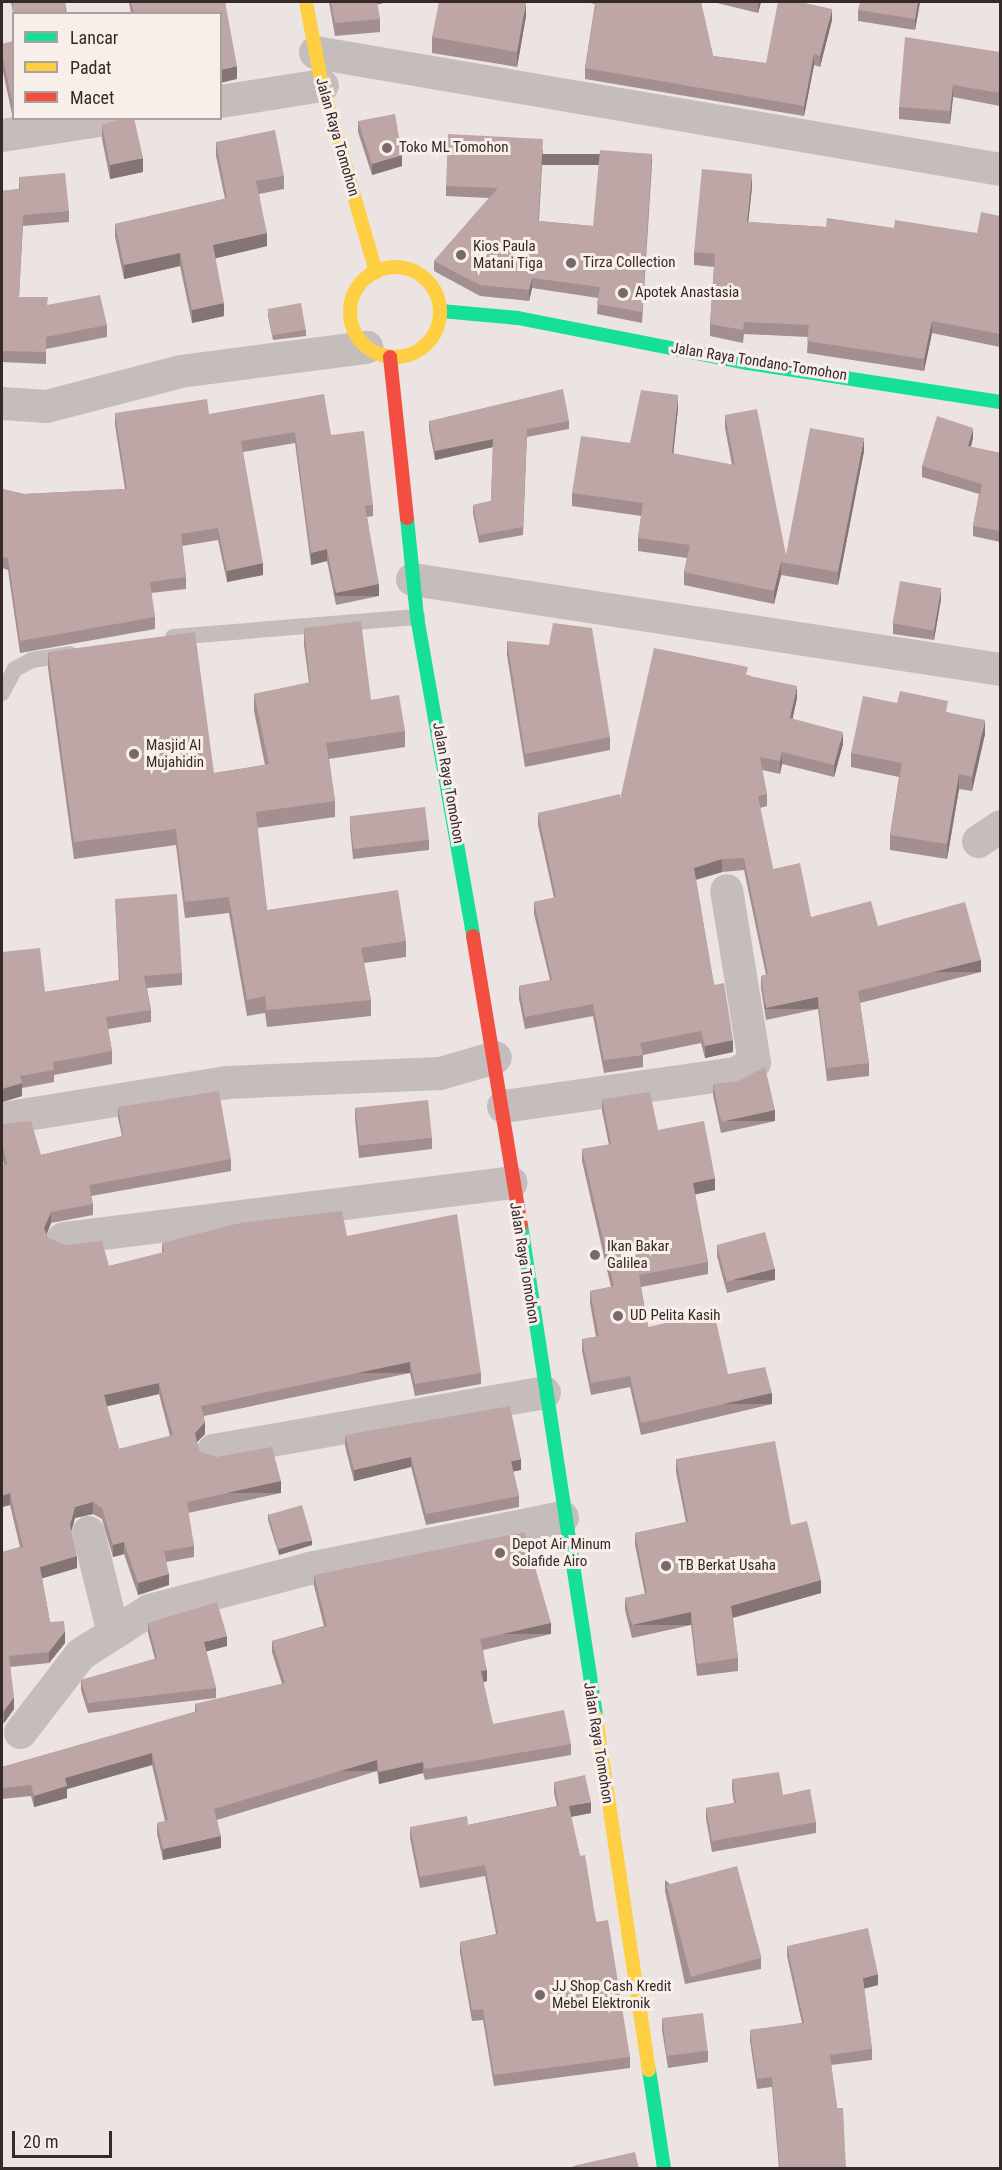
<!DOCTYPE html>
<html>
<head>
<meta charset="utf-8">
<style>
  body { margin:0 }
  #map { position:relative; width:1002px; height:2170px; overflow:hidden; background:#ece4e2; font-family:"Roboto Condensed",sans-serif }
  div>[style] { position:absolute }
  .lane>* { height:16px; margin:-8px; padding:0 8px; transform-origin:8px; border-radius:8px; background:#c5bdbb }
  .street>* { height:33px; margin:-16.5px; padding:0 16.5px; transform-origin:16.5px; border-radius:16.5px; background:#c5bdbb }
  .fast>* { height:14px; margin:-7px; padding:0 7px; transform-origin:7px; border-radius:7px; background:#16e098 }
  .slow>* { height:14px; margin:-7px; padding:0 7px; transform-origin:7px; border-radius:7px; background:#ffcf43 }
  .slow>.ring { margin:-7px; padding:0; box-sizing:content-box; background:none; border:14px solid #ffcf43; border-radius:50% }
  .jam>* { height:14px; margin:-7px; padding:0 7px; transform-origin:7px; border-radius:7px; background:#f24e42 }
  .wall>* { inset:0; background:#a38f8f }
  .shaded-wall>* { inset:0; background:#857474; transform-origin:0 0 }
  .building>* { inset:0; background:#bea6a6; transform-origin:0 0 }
  .dots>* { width:16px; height:16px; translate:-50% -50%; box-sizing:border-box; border:3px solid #f8eeea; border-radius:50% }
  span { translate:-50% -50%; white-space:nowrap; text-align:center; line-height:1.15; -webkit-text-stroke:6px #f8eeea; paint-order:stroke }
  .street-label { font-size:15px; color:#362a29 }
  .poi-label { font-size:15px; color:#362a29 }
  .left { translate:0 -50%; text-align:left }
  .frame { position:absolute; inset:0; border:3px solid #362a29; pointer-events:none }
  .legend { position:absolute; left:12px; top:12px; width:210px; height:108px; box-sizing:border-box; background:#f8eeea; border:2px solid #aaa09d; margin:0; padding:8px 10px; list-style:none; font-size:18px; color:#362a29 }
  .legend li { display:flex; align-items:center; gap:12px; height:30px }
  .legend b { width:30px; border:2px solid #aaa09d }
  .scale { position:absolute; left:12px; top:2131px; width:100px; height:27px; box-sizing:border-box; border:3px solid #362a29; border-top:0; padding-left:8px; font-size:18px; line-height:21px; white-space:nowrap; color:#362a29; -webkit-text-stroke:4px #f8eeea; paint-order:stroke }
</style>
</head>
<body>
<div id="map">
  <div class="lane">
    <div style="left:173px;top:637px;width:245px;rotate:-4.7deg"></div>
    <div style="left:2px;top:693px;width:27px;rotate:-62deg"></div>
    <div style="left:15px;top:669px;width:19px;rotate:-28deg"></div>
    <div style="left:32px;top:660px;width:38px;rotate:-9deg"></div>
  </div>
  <div class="street">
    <div style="left:315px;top:52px;width:695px;rotate:9.69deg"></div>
    <div style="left:220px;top:101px;width:103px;rotate:-8.9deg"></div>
    <div style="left:2px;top:135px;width:111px;rotate:-8.8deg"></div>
    <div style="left:2px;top:403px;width:44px;rotate:3.9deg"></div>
    <div style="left:46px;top:406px;width:138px;rotate:-14.6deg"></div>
    <div style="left:180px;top:371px;width:188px;rotate:-7.4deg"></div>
    <div style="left:412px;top:579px;width:595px;rotate:8.7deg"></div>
    <div style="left:978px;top:841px;width:27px;rotate:-34deg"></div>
    <div style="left:503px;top:1106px;width:234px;rotate:-8.1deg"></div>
    <div style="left:735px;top:1073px;width:22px;rotate:-30deg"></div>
    <div style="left:754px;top:1062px;width:174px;rotate:-99.2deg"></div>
    <div style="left:2px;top:1118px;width:227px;rotate:-9.1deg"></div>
    <div style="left:226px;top:1082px;width:214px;rotate:-2.4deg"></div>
    <div style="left:440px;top:1073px;width:57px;rotate:-16.2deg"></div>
    <div style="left:63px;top:1238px;width:451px;rotate:-7.1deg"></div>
    <div style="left:213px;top:1450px;width:336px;rotate:-9.9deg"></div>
    <div style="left:88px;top:1532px;width:100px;rotate:76.1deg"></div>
    <div style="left:20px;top:1732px;width:98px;rotate:-52.4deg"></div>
    <div style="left:80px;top:1654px;width:82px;rotate:-32.5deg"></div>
    <div style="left:149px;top:1610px;width:165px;rotate:-14.7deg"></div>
    <div style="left:309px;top:1568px;width:258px;rotate:-11.4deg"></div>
  </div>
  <div class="fast">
    <div style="left:441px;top:311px;width:77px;rotate:5.2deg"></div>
    <div style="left:518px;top:318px;width:234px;rotate:11.1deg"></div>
    <div style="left:748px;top:363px;width:255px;rotate:8.8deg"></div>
    <div style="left:407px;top:518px;width:100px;rotate:84.2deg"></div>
    <div style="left:417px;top:617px;width:324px;rotate:80deg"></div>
    <div style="left:521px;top:1225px;width:498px;rotate:81.3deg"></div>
    <div style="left:649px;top:2070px;width:99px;rotate:81.3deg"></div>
  </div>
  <div class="slow">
    <div style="left:306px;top:2px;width:85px;rotate:79.1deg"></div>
    <div style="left:322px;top:85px;width:195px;rotate:73.9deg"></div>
    <div class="ring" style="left:350px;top:267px;width:76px;height:76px"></div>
    <div style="left:596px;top:1717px;width:357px;rotate:81.5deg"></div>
  </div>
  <div class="jam">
    <div style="left:390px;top:357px;width:162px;rotate:84deg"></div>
    <div style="left:473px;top:936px;width:293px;rotate:80.6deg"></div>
  </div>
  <div class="wall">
    <div style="clip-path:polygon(11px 2px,65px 2px,67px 14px,14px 14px,14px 17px)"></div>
    <div style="clip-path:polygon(129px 2px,225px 2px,237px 79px,220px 14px,131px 14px)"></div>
    <div style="clip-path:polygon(329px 2px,387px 2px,377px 4px,380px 19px,380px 32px,335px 36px)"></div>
    <div style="clip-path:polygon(590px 2px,701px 2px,713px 56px,766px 63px,832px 20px,820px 67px,814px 65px,804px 116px,585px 79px,585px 68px,595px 4px,590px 3px)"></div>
    <div style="clip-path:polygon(713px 2px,761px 2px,758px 13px)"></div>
    <div style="clip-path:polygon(920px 2px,915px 30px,858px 21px,858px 10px)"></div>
    <div style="clip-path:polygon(526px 16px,517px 67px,432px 53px,432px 37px)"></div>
    <div style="clip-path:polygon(14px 41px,14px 114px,12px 114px,2px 67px,2px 44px)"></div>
    <div style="clip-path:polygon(1000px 52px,1000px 106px,953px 97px,950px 124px,899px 119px,899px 107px)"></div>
    <div style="clip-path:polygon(123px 119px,143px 172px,110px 179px,102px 139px,102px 125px)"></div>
    <div style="clip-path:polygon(358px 121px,402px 166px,372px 175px,358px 132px)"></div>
    <div style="clip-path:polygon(216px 142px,284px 176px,284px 189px,259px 194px,267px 246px,215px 258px,224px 316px,192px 323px,180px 266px,124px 279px,115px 237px,115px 224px,225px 199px,216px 156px)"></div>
    <div style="clip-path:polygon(543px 149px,539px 221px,593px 226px,652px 165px,642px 323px,597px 314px,598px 298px,532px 288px,529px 301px,480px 296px,434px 271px,434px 261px,489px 198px,446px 196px,446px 186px)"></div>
    <div style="clip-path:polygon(19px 177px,69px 211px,69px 222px,23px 226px,19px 297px,48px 305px,107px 325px,107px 337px,46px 349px,46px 364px,2px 362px,2px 191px,19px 189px)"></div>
    <div style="clip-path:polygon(752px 187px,748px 222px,826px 227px,894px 228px,977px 233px,1000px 216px,1000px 347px,932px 333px,924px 371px,807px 353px,808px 337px,744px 334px,743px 343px,710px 336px,710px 324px,714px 267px,694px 265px,694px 252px)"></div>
    <div style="clip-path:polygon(268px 310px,306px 330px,306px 336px,273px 340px,268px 316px)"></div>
    <div style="clip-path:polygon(678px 408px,673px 454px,732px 465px,725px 428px,725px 415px,786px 555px,864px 451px,838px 585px,781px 575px,774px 604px,684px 585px,684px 572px,687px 558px,638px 551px,638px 538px,641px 516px,572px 506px,572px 493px,630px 443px)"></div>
    <div style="clip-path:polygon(115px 413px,209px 414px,331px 435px,373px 505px,373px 516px,367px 517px,379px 596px,336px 605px,327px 561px,311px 565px,295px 443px,243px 452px,263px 575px,227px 582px,218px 540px,182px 546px,186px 577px,186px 589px,151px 593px,155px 617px,155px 629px,20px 653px,8px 570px,2px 568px,2px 489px,24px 494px,125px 489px,115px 425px)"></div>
    <div style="clip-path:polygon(429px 421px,569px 421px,569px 429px,527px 437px,523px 535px,479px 543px,473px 513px,473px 505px,491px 501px,493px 447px,435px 460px,429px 429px)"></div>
    <div style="clip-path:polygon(973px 438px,971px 447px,1000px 453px,1000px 542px,973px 536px,973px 526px,979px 494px,922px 477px,922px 466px)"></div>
    <div style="clip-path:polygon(1000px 596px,1000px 612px,999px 612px,999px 601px)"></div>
    <div style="clip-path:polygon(941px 599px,934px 640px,893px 634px,893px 623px)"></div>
    <div style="clip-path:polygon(304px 628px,371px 700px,405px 731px,405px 747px,329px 759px,335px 801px,335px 817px,257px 828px,267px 910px,406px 941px,406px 957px,364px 963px,371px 1000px,371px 1016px,267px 1027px,265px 1013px,247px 1016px,229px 913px,185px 918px,176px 845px,74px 859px,48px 668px,48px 652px,214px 773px,265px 765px,254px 711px,254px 694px,309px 683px,304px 645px)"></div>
    <div style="clip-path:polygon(507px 641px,610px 737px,610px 750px,525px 767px,507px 655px)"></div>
    <div style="clip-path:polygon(748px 675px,797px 698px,792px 719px,843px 744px,834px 777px,782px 764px,780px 774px,762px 770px,767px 794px,767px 806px,760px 808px,773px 869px,811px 917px,878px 926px,981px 972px,860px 1003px,869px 1063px,869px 1076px,827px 1081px,818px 1009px,766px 1020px,761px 988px,761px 976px,766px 975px,744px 870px,722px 872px,696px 880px,714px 985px,733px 1052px,705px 1058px,701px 1043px,643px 1055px,643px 1067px,604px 1073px,593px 1016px,525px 1029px,519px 999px,519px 986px,550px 980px,534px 914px,534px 902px,554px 898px,538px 825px,538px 813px,620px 799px)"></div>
    <div style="clip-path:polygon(948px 712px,985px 734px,972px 791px,959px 789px,947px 859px,890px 850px,890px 835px,899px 777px,851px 767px,851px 753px)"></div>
    <div style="clip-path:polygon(350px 816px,429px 840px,429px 850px,353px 859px,350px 827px)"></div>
    <div style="clip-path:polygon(115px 899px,182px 973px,182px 985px,147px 988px,151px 1010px,151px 1022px,108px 1029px,112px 1051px,112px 1064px,54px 1075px,54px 1082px,22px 1088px,22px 1096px,2px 1102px,2px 952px,45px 992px,119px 980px)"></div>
    <div style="clip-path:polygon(713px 1084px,775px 1121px,721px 1133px,713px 1095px)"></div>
    <div style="clip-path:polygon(602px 1099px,658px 1130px,715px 1190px,695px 1194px,708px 1262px,708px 1274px,641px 1287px,648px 1327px,728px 1374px,772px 1404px,641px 1435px,630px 1387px,591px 1395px,582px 1351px,582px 1339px,596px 1337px,590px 1303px,590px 1291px,611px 1287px,582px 1161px,582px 1149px,609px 1145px,602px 1111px)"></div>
    <div style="clip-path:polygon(evenodd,118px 1107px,231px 1159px,231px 1171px,91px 1196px,93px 1204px,93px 1215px,51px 1223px,47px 1234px,48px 1238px,109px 1266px,162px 1253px,162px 1243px,347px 1236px,481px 1373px,481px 1384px,415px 1396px,410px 1373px,204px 1416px,205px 1434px,197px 1442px,199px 1451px,281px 1493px,188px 1513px,194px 1546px,194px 1557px,166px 1562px,169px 1585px,138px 1595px,124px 1554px,113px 1557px,102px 1519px,93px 1514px,75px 1518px,71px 1531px,77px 1568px,42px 1578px,50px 1622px,65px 1643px,49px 1663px,10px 1667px,14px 1709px,4px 1723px,2px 1723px,2px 1552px,20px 1547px,10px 1505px,2px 1507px,2px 1165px,4px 1165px,2px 1155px,2px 1124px,41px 1155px,122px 1136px,118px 1118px,118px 1107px,159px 1394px,170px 1436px,119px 1449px,107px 1406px,159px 1394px)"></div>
    <div style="clip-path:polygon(355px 1108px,432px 1138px,432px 1149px,359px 1158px,355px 1119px)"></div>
    <div style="clip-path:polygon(717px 1245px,775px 1280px,727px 1293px,717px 1256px)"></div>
    <div style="clip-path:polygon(345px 1435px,521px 1470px,513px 1471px,519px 1496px,519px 1507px,426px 1525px,411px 1467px,354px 1481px,345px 1446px)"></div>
    <div style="clip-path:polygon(676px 1459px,791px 1525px,821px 1593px,733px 1618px,738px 1658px,738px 1671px,697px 1676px,691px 1625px,632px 1638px,625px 1610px,625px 1598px,645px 1594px,635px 1545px,635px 1533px,686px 1522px,676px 1472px)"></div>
    <div style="clip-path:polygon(268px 1514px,312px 1545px,279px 1555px,268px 1520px)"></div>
    <div style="clip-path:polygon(314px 1575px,551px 1634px,483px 1650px,487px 1681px,483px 1682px,493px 1724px,571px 1744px,571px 1755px,425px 1780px,423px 1773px,379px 1784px,377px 1771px,217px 1820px,221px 1848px,163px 1860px,157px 1834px,157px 1823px,165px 1821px,152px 1765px,67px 1789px,67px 1798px,34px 1807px,31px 1796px,2px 1799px,2px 1767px,195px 1712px,195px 1704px,282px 1684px,272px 1652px,272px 1641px,324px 1626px,314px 1586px)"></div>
    <div style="clip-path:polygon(148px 1623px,227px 1646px,206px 1651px,216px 1688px,216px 1698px,88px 1713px,81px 1690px,81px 1680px,155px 1659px,148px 1633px)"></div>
    <div style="clip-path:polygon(732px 1779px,783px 1795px,816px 1822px,816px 1833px,712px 1852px,706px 1819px,706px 1808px,734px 1803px,732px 1790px)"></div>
    <div style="clip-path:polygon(554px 1782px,591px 1813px,571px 1817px,580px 1856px,630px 2057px,630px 2068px,494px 2086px,483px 2020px,472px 2021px,460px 1953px,460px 1942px,496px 1934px,485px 1876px,420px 1888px,410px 1838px,410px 1827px,468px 1825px,557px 1806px,554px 1793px)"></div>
    <div style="clip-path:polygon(665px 1880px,761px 1958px,761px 1969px,685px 1984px,665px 1891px)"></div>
    <div style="clip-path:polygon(787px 1946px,878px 1985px,864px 1988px,872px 2049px,872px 2060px,831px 2065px,846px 2169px,779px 2169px,772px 2087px,757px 2089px,750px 2041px,750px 2030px,802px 2023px,787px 1956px)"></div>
    <div style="clip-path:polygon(662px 2019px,708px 2051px,708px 2062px,668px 2068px,662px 2030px)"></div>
  </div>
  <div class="shaded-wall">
    <div style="clip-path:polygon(375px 2px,387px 2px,375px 5px)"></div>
    <div style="clip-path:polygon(526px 2px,526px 16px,517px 67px,517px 52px)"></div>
    <div style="clip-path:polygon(758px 2px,761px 2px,758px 13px)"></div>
    <div style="clip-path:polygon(918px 2px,920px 2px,915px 30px,915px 19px)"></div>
    <div style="clip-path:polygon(832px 9px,832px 20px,820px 67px,820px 56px)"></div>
    <div style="clip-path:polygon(814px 54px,814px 65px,804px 116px,804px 106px)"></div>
    <div style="clip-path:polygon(237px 66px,237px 79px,220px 83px,220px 70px)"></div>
    <div style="clip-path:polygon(953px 85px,953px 97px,950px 124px,950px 111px)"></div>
    <div style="left:652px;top:154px;width:11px;height:158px;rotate:90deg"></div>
    <div style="clip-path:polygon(402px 155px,402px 166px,372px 175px,372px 164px)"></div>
    <div style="clip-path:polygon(143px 158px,143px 172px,110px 179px,110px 165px)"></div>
    <div style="clip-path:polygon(752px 174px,752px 187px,747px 234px,747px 222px)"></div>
    <div style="clip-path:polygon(267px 233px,267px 246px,213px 259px,213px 245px)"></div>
    <div style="clip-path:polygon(180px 253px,180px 266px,124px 279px,124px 265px)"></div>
    <div style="clip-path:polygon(532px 278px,532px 288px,529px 301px,529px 290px)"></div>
    <div style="clip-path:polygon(224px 303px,224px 316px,192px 323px,192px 310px)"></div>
    <div style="clip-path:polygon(932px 321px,932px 333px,924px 371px,924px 359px)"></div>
    <div style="clip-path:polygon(678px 395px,678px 408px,672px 466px,672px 453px)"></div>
    <div style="clip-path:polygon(973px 428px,973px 438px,968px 457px,968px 446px)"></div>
    <div style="clip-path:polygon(864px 438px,864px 451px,838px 585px,838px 572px)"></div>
    <div style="clip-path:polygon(493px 439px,493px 447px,435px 460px,435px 451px)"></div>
    <div style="clip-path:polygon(327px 549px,327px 561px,311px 565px,311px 553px)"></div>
    <div style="clip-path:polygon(781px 562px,781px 575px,774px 604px,774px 591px)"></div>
    <div style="clip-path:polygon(263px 563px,263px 575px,227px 582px,227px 571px)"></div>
    <div style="left:379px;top:584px;width:12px;height:44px;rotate:90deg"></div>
    <div style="clip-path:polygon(941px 588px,941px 599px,934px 640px,934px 629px)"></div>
    <div style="clip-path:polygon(797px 686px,797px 698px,790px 731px,790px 718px)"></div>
    <div style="clip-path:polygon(985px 720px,985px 734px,972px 791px,972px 777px)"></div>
    <div style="clip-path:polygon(843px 732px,843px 744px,834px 777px,834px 765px)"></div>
    <div style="clip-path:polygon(782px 752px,782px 764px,780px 774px,780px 761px)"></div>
    <div style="clip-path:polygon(959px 774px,959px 789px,947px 859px,947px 844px)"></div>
    <div style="clip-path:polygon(722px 859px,722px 872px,694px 880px,694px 868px)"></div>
    <div style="left:981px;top:960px;width:12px;height:127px;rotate:90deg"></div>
    <div style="left:818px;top:997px;width:12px;height:53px;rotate:90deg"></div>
    <div style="clip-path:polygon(733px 1040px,733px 1052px,705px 1058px,705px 1046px)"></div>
    <div style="clip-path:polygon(22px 1083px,22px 1096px,2px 1102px,2px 1089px)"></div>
    <div style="left:775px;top:1110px;width:11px;height:55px;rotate:90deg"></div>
    <div style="clip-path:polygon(715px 1178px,715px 1190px,693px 1195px,693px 1183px)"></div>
    <div style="clip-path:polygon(51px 1212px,51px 1223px,44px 1240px,44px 1228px)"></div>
    <div style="left:775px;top:1269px;width:11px;height:50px;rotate:90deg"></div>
    <div style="left:410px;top:1362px;width:11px;height:214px;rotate:90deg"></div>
    <div style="clip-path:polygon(159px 1383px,159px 1394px,104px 1407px,104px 1395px)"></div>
    <div style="left:772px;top:1393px;width:11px;height:134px;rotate:90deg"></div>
    <div style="clip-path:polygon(205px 1422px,205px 1434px,195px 1444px,195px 1433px)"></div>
    <div style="clip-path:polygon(411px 1457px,411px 1467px,354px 1481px,354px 1470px)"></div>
    <div style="clip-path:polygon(521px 1459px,521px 1470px,511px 1472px,511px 1461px)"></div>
    <div style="left:281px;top:1481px;width:12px;height:96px;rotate:90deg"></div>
    <div style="clip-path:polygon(10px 1493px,10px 1505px,2px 1507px,2px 1496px)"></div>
    <div style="clip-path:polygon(93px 1502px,93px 1514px,75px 1518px,70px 1536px,70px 1525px,75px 1507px)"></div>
    <div style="clip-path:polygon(312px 1540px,312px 1545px,279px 1555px,279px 1549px)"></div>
    <div style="clip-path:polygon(124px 1542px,124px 1554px,113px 1557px,113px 1545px)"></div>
    <div style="clip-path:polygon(77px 1556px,77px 1568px,40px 1579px,40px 1567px)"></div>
    <div style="clip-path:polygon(169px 1574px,169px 1585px,138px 1595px,138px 1583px)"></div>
    <div style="clip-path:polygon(821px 1580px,821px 1593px,731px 1618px,731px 1606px)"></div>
    <div style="left:691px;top:1612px;width:13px;height:60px;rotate:90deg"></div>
    <div style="left:551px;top:1623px;width:11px;height:73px;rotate:90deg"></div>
    <div style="clip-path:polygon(65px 1631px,65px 1643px,49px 1663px,49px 1652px)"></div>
    <div style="clip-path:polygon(227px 1636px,227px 1646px,204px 1652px,204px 1642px)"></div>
    <div style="clip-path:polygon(487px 1670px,487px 1681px,481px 1683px,481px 1671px)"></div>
    <div style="clip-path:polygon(14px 1697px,14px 1709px,4px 1723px,4px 1711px)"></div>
    <div style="clip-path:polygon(152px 1753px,152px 1765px,67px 1789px,67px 1798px,34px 1807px,34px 1796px,65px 1778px)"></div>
    <div style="left:377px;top:1760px;width:11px;height:170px;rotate:90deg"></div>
    <div style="clip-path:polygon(423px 1762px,423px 1773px,379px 1784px,379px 1772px)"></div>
    <div style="clip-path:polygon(591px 1802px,591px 1813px,569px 1817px,569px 1806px)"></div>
    <div style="clip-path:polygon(221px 1836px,221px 1848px,163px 1860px,163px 1849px)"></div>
    <div style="clip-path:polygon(878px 1974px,878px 1985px,863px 1989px,863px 1978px)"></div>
  </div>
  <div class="building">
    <div style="left:13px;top:2px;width:52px;height:12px"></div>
    <div style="clip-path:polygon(131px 2px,225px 2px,237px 66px,220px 70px,220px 14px,134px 14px)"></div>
    <div style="clip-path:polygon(331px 2px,377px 2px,380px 19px,335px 23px)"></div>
    <div style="clip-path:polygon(439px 2px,526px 2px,517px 52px,432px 37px)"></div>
    <div style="clip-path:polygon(596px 2px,701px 2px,713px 56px,766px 63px,778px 2px,800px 2px,832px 9px,820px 56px,814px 54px,804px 106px,585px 68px)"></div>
    <div style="clip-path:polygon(860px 2px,918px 2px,915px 19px,858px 10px)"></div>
    <div style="clip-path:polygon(905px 37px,1000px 52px,1000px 93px,953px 85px,950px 111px,899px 107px)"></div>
    <div style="clip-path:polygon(14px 41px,14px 101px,12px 101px,2px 53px,2px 44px)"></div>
    <div style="clip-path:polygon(395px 114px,402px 155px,372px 164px,358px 121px)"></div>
    <div style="clip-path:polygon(124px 118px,134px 118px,143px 158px,110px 165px,102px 125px)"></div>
    <div style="clip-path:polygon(275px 130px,284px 176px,256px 181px,267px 233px,213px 245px,224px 303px,192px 310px,180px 253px,124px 265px,115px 224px,227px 198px,216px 142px)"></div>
    <div style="clip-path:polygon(448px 134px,543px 139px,538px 221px,593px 226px,600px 150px,652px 154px,642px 312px,597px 304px,600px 287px,532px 278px,529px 290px,480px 285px,434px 261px,498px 188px,446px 186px)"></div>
    <div style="clip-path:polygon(702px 169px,752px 174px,747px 222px,826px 227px,827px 218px,894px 228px,895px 220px,977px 233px,981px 212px,1000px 216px,1000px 334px,932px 321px,924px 359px,807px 341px,809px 325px,744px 322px,743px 330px,710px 324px,715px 254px,694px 252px)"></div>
    <div style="clip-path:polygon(65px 173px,69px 211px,23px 215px,19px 297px,48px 297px,47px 305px,100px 295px,107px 325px,46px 337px,46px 352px,2px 351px,2px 191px,20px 189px,19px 177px)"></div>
    <div style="left:301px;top:303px;width:27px;height:34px;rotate:80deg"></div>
    <div style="clip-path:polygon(563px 389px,569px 421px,527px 429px,523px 527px,479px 535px,473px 505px,491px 501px,493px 439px,435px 451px,429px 421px)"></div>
    <div style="clip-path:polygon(641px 390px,678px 395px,672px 453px,735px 465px,725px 415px,757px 409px,786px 555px,810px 428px,864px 438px,838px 572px,781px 562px,774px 591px,684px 572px,690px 545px,638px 538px,643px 503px,572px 493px,581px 436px,630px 443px)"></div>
    <div style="clip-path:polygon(324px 394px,331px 435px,364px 431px,373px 505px,365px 506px,379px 584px,336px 593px,327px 549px,311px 553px,295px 432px,241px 441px,263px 563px,227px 571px,218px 528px,181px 534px,186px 577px,150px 582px,155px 617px,20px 641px,8px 558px,2px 557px,2px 489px,24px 494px,127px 489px,115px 413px,207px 399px,209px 414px)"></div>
    <div style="clip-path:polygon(937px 416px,973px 428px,968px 446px,1000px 453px,1000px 531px,973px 526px,982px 484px,922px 466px)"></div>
    <div style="left:900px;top:581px;width:42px;height:43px;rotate:10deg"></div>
    <div style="clip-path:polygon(361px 621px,371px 700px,399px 695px,405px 731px,326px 743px,335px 801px,256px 812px,267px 910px,398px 890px,406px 941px,361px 948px,371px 1000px,267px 1010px,265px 996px,247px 1000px,229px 897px,185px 902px,176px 829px,74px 842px,48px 652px,195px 632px,214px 773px,269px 764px,254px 694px,310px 682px,304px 628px)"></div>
    <div style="clip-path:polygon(553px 623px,592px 628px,610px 737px,525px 754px,507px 641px,549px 645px)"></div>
    <div style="clip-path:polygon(654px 648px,748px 667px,746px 675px,797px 686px,790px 718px,843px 732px,834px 765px,782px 752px,780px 761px,760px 757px,767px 794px,758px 796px,773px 869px,800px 863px,811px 917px,871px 901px,878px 926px,965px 902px,981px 960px,858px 991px,869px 1063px,827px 1068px,818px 997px,766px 1008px,761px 976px,768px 974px,744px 858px,722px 859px,694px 868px,714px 985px,724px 983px,733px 1040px,705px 1046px,701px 1031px,640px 1043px,643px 1055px,604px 1060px,593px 1004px,525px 1017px,519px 986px,552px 980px,534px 902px,556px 897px,538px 813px,620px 794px,620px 799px)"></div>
    <div style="clip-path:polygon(900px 691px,948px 701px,946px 712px,985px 720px,972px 777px,959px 774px,947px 844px,890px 835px,902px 763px,851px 753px,863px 696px,897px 703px)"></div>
    <div style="left:425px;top:807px;width:33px;height:76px;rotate:83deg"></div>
    <div style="clip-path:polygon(177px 894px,182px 973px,144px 976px,151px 1010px,106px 1017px,112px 1051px,53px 1062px,54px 1070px,20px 1076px,22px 1083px,2px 1089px,2px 952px,40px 948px,45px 992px,120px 980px,115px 899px)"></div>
    <div style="clip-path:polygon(765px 1067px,775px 1110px,721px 1122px,713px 1084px,738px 1081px)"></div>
    <div style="clip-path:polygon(evenodd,219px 1091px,231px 1159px,89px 1185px,93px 1204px,51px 1212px,44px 1228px,48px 1238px,65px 1245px,102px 1241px,109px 1266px,164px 1252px,162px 1243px,240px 1223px,342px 1211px,347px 1236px,457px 1214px,481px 1373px,415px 1384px,410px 1362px,201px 1406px,205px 1422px,195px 1433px,199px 1451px,216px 1457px,272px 1447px,281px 1481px,187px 1502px,194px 1546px,164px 1551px,169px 1574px,138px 1583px,124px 1542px,113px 1545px,102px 1508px,93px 1502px,75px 1507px,70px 1525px,77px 1556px,40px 1567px,50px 1622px,64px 1621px,65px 1631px,49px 1652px,9px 1656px,14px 1697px,4px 1711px,2px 1712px,2px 1552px,23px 1547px,10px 1493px,2px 1496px,2px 1165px,7px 1164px,2px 1144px,2px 1124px,31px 1121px,41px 1155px,123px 1136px,118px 1107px,219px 1091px,159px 1383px,173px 1435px,119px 1449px,104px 1395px,159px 1383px)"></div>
    <div style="clip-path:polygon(650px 1092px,658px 1130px,704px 1121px,715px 1178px,693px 1183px,708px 1262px,639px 1275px,648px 1327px,714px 1312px,728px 1374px,765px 1367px,772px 1393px,641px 1423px,630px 1376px,591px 1383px,582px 1339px,599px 1336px,590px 1291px,614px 1286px,582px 1149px,611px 1144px,602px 1099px)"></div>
    <div style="left:428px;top:1100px;width:38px;height:73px;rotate:84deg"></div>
    <div style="left:765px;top:1232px;width:38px;height:50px;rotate:75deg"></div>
    <div style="clip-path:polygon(510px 1406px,521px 1459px,511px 1461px,519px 1496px,426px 1514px,411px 1457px,354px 1470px,345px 1435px)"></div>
    <div style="clip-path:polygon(775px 1441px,791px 1525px,807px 1521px,821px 1580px,731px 1606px,738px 1658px,697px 1664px,691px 1612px,632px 1625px,625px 1598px,647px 1593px,635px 1533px,688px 1522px,676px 1459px)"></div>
    <div style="left:302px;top:1505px;width:36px;height:35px;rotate:74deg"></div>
    <div style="clip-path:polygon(525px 1532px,551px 1623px,480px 1639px,487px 1670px,481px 1671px,493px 1724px,564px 1710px,571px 1744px,425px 1769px,423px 1762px,379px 1772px,377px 1760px,214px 1809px,221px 1836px,163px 1849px,157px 1823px,168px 1820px,152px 1753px,65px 1778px,67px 1786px,34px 1796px,31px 1785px,2px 1788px,2px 1767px,197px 1711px,195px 1704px,285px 1683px,272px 1641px,327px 1626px,314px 1575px)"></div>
    <div style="clip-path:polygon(217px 1602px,227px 1636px,204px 1642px,216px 1688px,88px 1703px,81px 1680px,157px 1658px,148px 1623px)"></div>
    <div style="clip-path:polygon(779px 1772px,783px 1795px,810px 1789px,816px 1822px,712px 1841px,706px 1808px,736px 1803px,732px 1779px)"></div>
    <div style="clip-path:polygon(585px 1775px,591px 1802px,569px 1806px,580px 1856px,585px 1855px,596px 1922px,608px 1920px,630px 2057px,494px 2075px,483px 2009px,472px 2010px,460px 1942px,498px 1934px,485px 1865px,420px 1877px,410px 1827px,467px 1816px,468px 1825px,559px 1806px,554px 1782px)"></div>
    <div style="left:737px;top:1866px;width:95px;height:73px;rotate:75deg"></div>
    <div style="clip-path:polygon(868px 1928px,878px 1974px,863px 1978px,872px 2049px,830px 2055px,837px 2108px,843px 2108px,846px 2169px,780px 2169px,772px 2077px,757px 2079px,750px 2030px,804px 2023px,787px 1946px)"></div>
    <div style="left:703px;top:2013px;width:38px;height:41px;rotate:83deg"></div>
    <div style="clip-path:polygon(635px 2152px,639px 2169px,574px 2169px,573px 2166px)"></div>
  </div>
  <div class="dots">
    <div style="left:387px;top:148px;background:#766b6a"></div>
    <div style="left:461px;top:255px;background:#766b6a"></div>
    <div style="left:571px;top:263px;background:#766b6a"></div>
    <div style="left:623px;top:293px;background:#766b6a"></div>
    <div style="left:134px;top:754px;background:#766b6a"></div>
    <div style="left:595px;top:1255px;background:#766b6a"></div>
    <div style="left:618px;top:1316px;background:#766b6a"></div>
    <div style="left:500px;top:1553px;background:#766b6a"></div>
    <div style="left:666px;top:1566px;background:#766b6a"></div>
    <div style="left:540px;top:1995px;background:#766b6a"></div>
  </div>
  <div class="street-label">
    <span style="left:337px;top:137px;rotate:74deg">Jalan Raya Tomohon</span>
    <span style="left:759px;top:362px;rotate:9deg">Jalan Raya Tondano-Tomohon</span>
    <span style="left:448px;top:783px;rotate:80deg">Jalan Raya Tomohon</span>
    <span style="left:524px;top:1263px;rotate:81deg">Jalan Raya Tomohon</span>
    <span style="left:598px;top:1743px;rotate:81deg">Jalan Raya Tomohon</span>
  </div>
  <div class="poi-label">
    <span class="left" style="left:399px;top:148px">Toko ML Tomohon</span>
    <span class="left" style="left:473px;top:255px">Kios Paula<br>Matani Tiga</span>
    <span class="left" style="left:583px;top:263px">Tirza Collection</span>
    <span class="left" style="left:635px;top:293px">Apotek Anastasia</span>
    <span class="left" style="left:146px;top:754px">Masjid Al<br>Mujahidin</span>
    <span class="left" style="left:607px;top:1255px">Ikan Bakar<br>Galilea</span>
    <span class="left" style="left:630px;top:1316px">UD Pelita Kasih</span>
    <span class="left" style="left:512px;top:1553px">Depot Air Minum<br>Solafide Airo</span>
    <span class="left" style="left:678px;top:1566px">TB Berkat Usaha</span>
    <span class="left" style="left:552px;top:1995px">JJ Shop Cash Kredit<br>Mebel Elektronik</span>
  </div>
  <div class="frame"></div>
  <ul class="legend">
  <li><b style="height:8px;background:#16e098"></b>Lancar</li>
  <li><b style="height:8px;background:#ffcf43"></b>Padat</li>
  <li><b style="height:8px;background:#f24e42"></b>Macet</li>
  </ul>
  <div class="scale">20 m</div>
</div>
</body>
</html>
